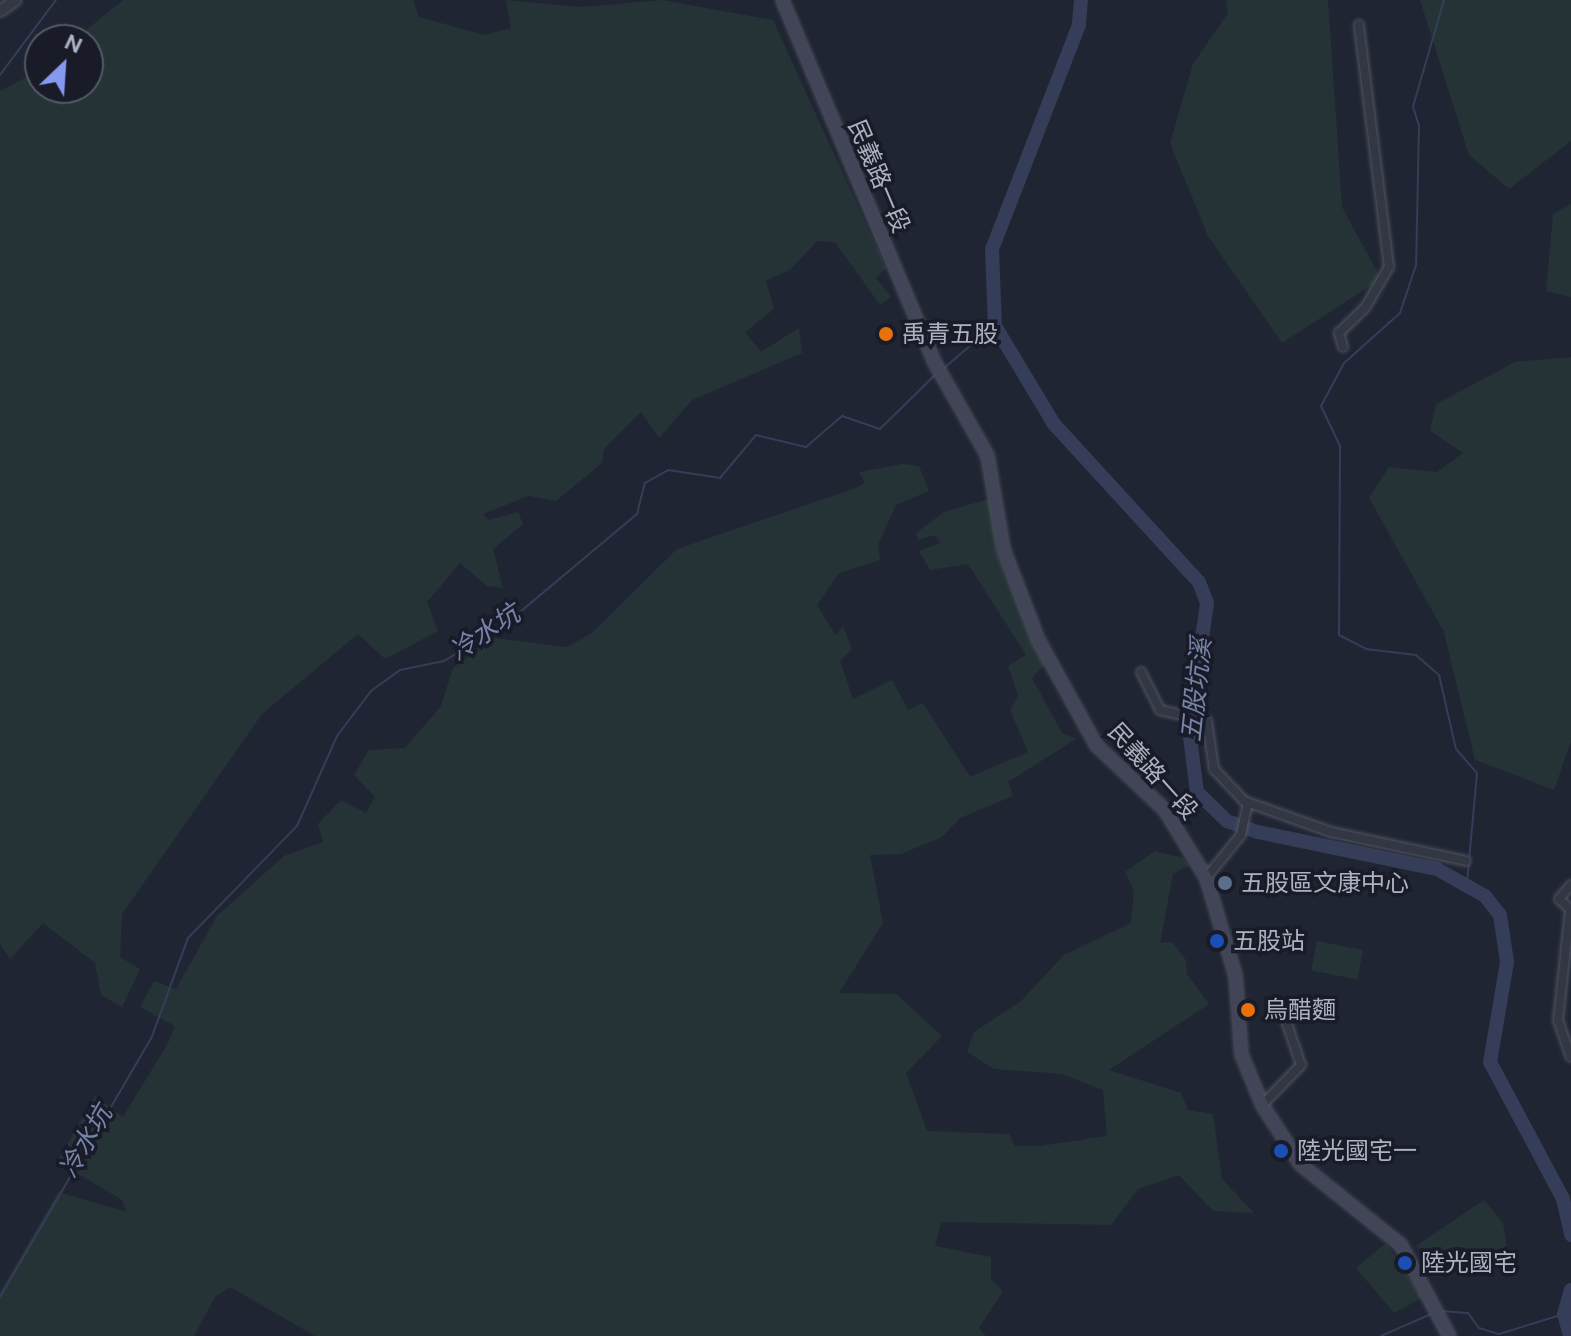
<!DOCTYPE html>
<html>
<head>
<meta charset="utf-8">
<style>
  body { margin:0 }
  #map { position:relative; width:1571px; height:1336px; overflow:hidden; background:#202533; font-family:"DM Sans","Noto Sans TC",sans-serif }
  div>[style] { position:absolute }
  .green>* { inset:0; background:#253337; transform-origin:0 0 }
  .stream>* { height:2px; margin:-1px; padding:0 1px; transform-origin:1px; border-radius:1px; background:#353d59 }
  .river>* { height:14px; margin:-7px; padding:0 7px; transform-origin:7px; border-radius:7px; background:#353d59 }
  .roads { filter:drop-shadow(0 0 2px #515462) drop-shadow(0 0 2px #515462) }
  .minor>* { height:8px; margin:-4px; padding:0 4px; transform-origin:4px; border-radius:4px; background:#333744 }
  .tertiary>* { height:10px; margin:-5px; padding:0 5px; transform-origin:5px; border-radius:5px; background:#333744 }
  .secondary>* { height:11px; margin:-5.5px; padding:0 5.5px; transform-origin:5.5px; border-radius:5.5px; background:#424557 }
  .dots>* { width:22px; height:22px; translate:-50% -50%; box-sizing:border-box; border:4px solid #191c28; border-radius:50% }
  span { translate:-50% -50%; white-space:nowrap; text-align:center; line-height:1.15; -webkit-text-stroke:7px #191c28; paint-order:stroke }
  .street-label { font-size:24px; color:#adb1c1 }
  .poi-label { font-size:24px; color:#adb1c1 }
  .left { translate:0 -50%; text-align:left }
  .water-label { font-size:26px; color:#7783a8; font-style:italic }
  .north { position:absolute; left:24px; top:24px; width:80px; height:80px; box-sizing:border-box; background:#191c28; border:2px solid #545865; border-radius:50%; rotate:25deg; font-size:22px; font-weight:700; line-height:32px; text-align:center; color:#adb1c1 }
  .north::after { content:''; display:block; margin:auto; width:28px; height:36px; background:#8599ef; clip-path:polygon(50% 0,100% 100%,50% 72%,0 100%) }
</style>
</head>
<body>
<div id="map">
  <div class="green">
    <div style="clip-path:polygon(123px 0,413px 0,419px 17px,484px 35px,511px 28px,506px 0,581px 7px,662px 0,773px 20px,886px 268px,876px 278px,891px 297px,880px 305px,835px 242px,817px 241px,791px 269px,766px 281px,774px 309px,745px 332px,761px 352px,799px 328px,802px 353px,692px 400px,659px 438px,641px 412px,604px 449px,602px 463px,556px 501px,528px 496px,483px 514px,488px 520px,518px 512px,523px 524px,493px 549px,503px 588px,487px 586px,460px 563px,427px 602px,438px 631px,385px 659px,358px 634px,262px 714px,122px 914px,120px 957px,140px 969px,122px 1007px,101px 995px,95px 963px,43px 923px,10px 959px,0 944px,0 91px,40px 70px,40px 88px,88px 88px,88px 40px,74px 40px)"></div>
    <div style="clip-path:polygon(1226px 0,1328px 0,1342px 207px,1381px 279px,1282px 343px,1208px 236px,1170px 143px,1193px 64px,1228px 13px)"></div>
    <div style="clip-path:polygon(1420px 0,1571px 0,1571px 141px,1509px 189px,1469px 155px)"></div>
    <div style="clip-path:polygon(1571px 204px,1571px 297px,1546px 291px,1553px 214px)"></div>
    <div style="clip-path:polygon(1571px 357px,1571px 741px,1554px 790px,1475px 760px,1444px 632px,1369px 498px,1389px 467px,1437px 472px,1463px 453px,1430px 431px,1436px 404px,1515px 362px)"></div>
    <div style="clip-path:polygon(903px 464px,919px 466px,929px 491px,896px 505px,878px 545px,880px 560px,839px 573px,817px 605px,835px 635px,843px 627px,852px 649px,840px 661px,853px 699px,892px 680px,908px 710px,923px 703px,970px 777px,1028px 752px,1010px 710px,1018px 696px,1008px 666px,1026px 655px,968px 564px,930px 570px,919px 551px,940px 543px,935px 535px,918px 540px,916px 533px,944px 512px,992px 498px,996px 551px,1044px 665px,1032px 678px,1062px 733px,1076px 739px,1008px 782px,1013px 796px,960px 818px,942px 837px,901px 854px,870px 855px,883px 923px,839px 993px,896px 994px,942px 1036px,906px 1073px,927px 1131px,1009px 1134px,1015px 1146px,1040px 1146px,1107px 1136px,1103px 1090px,1062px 1074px,994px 1069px,967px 1052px,974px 1032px,1020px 1002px,1064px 955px,1131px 923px,1134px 890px,1125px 872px,1155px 851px,1183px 858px,1190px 865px,1173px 874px,1160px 943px,1172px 942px,1186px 960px,1187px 974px,1209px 1004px,1109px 1070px,1181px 1093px,1188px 1110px,1213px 1114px,1222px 1179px,1254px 1213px,1213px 1211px,1179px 1175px,1138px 1189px,1111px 1225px,941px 1222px,935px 1246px,991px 1257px,991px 1279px,1003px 1291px,979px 1328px,986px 1336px,315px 1336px,230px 1287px,215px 1297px,194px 1336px,0 1336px,0 1292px,58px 1192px,127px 1212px,121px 1199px,57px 1162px,95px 1096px,123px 1117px,168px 1043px,175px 1026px,140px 1007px,154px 981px,176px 989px,217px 916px,284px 856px,323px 842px,318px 824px,341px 800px,366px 813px,375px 797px,354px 775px,369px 750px,405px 748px,441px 706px,453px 668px,494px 638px,567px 647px,592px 633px,677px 549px,856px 488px,865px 483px,859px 472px)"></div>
    <div style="left:1317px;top:941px;width:47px;height:30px;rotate:11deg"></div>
    <div style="clip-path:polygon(1484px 1200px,1503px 1223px,1510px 1265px,1498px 1266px,1485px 1247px,1437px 1276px,1416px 1246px)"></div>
    <div style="clip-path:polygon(1386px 1243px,1422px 1298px,1394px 1313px,1356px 1268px)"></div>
  </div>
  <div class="stream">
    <div style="left:1444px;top:0;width:111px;rotate:106.2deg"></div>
    <div style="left:1413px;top:107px;width:19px;rotate:72deg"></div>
    <div style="left:1419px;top:125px;width:140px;rotate:91.2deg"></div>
    <div style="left:1416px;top:265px;width:51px;rotate:108.4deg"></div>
    <div style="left:1400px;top:313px;width:75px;rotate:138.2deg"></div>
    <div style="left:1344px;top:363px;width:49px;rotate:118.1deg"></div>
    <div style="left:1321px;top:406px;width:44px;rotate:64.6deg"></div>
    <div style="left:1340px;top:446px;width:189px;rotate:90.3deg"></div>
    <div style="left:1339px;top:635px;width:30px;rotate:27deg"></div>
    <div style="left:1366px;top:649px;width:50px;rotate:6.8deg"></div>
    <div style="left:1416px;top:655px;width:30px;rotate:41deg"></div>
    <div style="left:1439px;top:675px;width:76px;rotate:77.1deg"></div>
    <div style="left:1456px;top:749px;width:32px;rotate:49deg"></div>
    <div style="left:1477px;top:773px;width:110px;rotate:95.2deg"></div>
    <div style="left:0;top:75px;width:94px;rotate:-53.3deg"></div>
    <div style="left:943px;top:369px;width:55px;rotate:-40.6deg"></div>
    <div style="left:985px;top:333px;width:15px"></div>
    <div style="left:0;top:1297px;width:299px;rotate:-59.7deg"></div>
    <div style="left:151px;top:1039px;width:108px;rotate:-69.9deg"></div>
    <div style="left:188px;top:938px;width:156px;rotate:-45.8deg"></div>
    <div style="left:297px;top:826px;width:98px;rotate:-66deg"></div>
    <div style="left:337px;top:736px;width:56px;rotate:-52.9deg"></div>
    <div style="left:371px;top:691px;width:36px;rotate:-36deg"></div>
    <div style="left:400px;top:670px;width:45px;rotate:-11.6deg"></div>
    <div style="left:444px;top:661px;width:74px;rotate:-31.1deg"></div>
    <div style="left:507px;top:623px;width:170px;rotate:-40deg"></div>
    <div style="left:637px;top:514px;width:32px;rotate:-76deg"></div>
    <div style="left:645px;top:483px;width:26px;rotate:-29deg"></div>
    <div style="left:668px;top:470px;width:53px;rotate:8.7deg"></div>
    <div style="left:720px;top:478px;width:56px;rotate:-50.1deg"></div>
    <div style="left:756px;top:435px;width:51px;rotate:13.5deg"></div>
    <div style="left:806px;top:447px;width:48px;rotate:-40.7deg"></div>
    <div style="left:842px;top:416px;width:40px;rotate:18.9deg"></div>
    <div style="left:880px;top:429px;width:77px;rotate:-44.5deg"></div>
    <div style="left:1441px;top:1311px;width:27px;rotate:4deg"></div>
    <div style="left:1468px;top:1313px;width:19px;rotate:54deg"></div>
    <div style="left:1479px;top:1328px;width:21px;rotate:17deg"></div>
    <div style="left:1499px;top:1334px;width:68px;rotate:-17.1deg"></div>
    <div style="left:1381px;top:1336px;width:55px;rotate:-23.7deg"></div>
  </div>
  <div class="river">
    <div style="left:1081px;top:0;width:25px;rotate:95deg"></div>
    <div style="left:1079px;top:25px;width:240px;rotate:111.2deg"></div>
    <div style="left:992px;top:249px;width:77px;rotate:87.8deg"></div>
    <div style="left:995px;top:326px;width:114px;rotate:59deg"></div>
    <div style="left:1054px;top:424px;width:214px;rotate:47.5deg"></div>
    <div style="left:1199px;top:582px;width:22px;rotate:69deg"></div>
    <div style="left:1207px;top:603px;width:127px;rotate:98.1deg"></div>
    <div style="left:1189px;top:729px;width:64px;rotate:82.8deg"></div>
    <div style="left:1197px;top:792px;width:42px;rotate:44deg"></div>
    <div style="left:1227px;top:821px;width:33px;rotate:20deg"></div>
    <div style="left:1258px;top:832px;width:183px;rotate:11.7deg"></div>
    <div style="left:1437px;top:869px;width:55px;rotate:29.4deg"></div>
    <div style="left:1485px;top:896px;width:24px;rotate:52deg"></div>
    <div style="left:1500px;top:915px;width:48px;rotate:81.5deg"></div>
    <div style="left:1507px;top:962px;width:101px;rotate:99.6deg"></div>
    <div style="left:1490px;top:1062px;width:155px;rotate:61.9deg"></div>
    <div style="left:1563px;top:1199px;width:37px;rotate:77deg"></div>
    <div style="left:1570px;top:1336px;width:23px;rotate:-105deg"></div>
    <div style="left:1564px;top:1314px;width:25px;rotate:-74deg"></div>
  </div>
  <div class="roads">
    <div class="minor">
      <div style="left:1343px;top:347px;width:15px;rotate:-106deg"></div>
      <div style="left:1339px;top:333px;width:36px;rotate:-44deg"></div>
      <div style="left:1365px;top:308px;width:48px;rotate:-59.7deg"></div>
      <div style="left:1389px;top:267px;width:244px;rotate:-97.1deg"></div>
      <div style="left:1141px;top:672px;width:42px;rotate:63.4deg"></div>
      <div style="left:1160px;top:710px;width:48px;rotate:13.2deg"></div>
      <div style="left:1207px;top:721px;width:49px;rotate:81.7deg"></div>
      <div style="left:1214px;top:769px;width:44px;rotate:46.8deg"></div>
      <div style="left:1244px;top:801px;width:92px;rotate:19.6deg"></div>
      <div style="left:1331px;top:832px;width:138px;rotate:12.1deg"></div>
      <div style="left:1206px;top:878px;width:55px;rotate:-50.9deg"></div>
      <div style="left:1241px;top:835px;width:33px;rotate:-78deg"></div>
      <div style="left:1571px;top:885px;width:18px;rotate:131deg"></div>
      <div style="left:1559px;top:899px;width:16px;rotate:43deg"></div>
      <div style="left:1570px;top:910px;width:111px;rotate:96.2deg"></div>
      <div style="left:1558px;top:1020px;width:39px;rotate:71deg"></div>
      <div style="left:1262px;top:1105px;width:56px;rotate:-45.7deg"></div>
      <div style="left:1301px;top:1065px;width:62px;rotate:-108.7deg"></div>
    </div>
    <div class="tertiary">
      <div style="left:0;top:11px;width:19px;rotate:-35deg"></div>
    </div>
    <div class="secondary">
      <div style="left:782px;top:0;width:390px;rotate:67.2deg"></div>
      <div style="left:933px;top:360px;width:109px;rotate:60.4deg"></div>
      <div style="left:987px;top:455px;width:95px;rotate:80.3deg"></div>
      <div style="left:1003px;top:549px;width:97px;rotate:69deg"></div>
      <div style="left:1038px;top:640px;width:120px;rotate:61.1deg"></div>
      <div style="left:1096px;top:745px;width:93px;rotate:43.3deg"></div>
      <div style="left:1164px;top:809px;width:81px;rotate:58.7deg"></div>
      <div style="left:1206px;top:878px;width:101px;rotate:73.4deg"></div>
      <div style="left:1235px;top:975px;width:79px;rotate:85.7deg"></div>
      <div style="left:1241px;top:1054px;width:55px;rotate:67.6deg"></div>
      <div style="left:1262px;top:1105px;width:70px;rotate:57.2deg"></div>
      <div style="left:1300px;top:1164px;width:128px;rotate:38.7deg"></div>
      <div style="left:1400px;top:1244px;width:104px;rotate:62deg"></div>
    </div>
  </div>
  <div class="dots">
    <div style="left:886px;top:334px;background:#e8710a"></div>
    <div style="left:1225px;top:883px;background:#5c6f8a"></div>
    <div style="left:1217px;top:941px;background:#1a4fb4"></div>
    <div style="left:1248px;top:1010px;background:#e8710a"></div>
    <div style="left:1281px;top:1151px;background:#1a4fb4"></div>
    <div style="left:1405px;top:1263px;background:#1a4fb4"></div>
  </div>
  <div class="street-label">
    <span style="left:879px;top:176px;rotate:67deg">民義路一段</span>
    <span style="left:1153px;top:771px;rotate:48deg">民義路一段</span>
  </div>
  <div class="poi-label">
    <span class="left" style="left:902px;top:334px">禹青五股</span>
    <span class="left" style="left:1241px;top:883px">五股區文康中心</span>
    <span class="left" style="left:1233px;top:941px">五股站</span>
    <span class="left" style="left:1264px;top:1010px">烏醋麵</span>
    <span class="left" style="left:1297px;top:1151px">陸光國宅一</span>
    <span class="left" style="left:1421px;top:1263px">陸光國宅</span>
  </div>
  <div class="water-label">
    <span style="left:485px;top:633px;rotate:-34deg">冷水坑</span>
    <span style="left:1197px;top:690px;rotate:-84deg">五股坑溪</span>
    <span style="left:86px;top:1142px;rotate:-60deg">冷水坑</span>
  </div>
  <div class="north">N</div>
</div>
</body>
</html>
